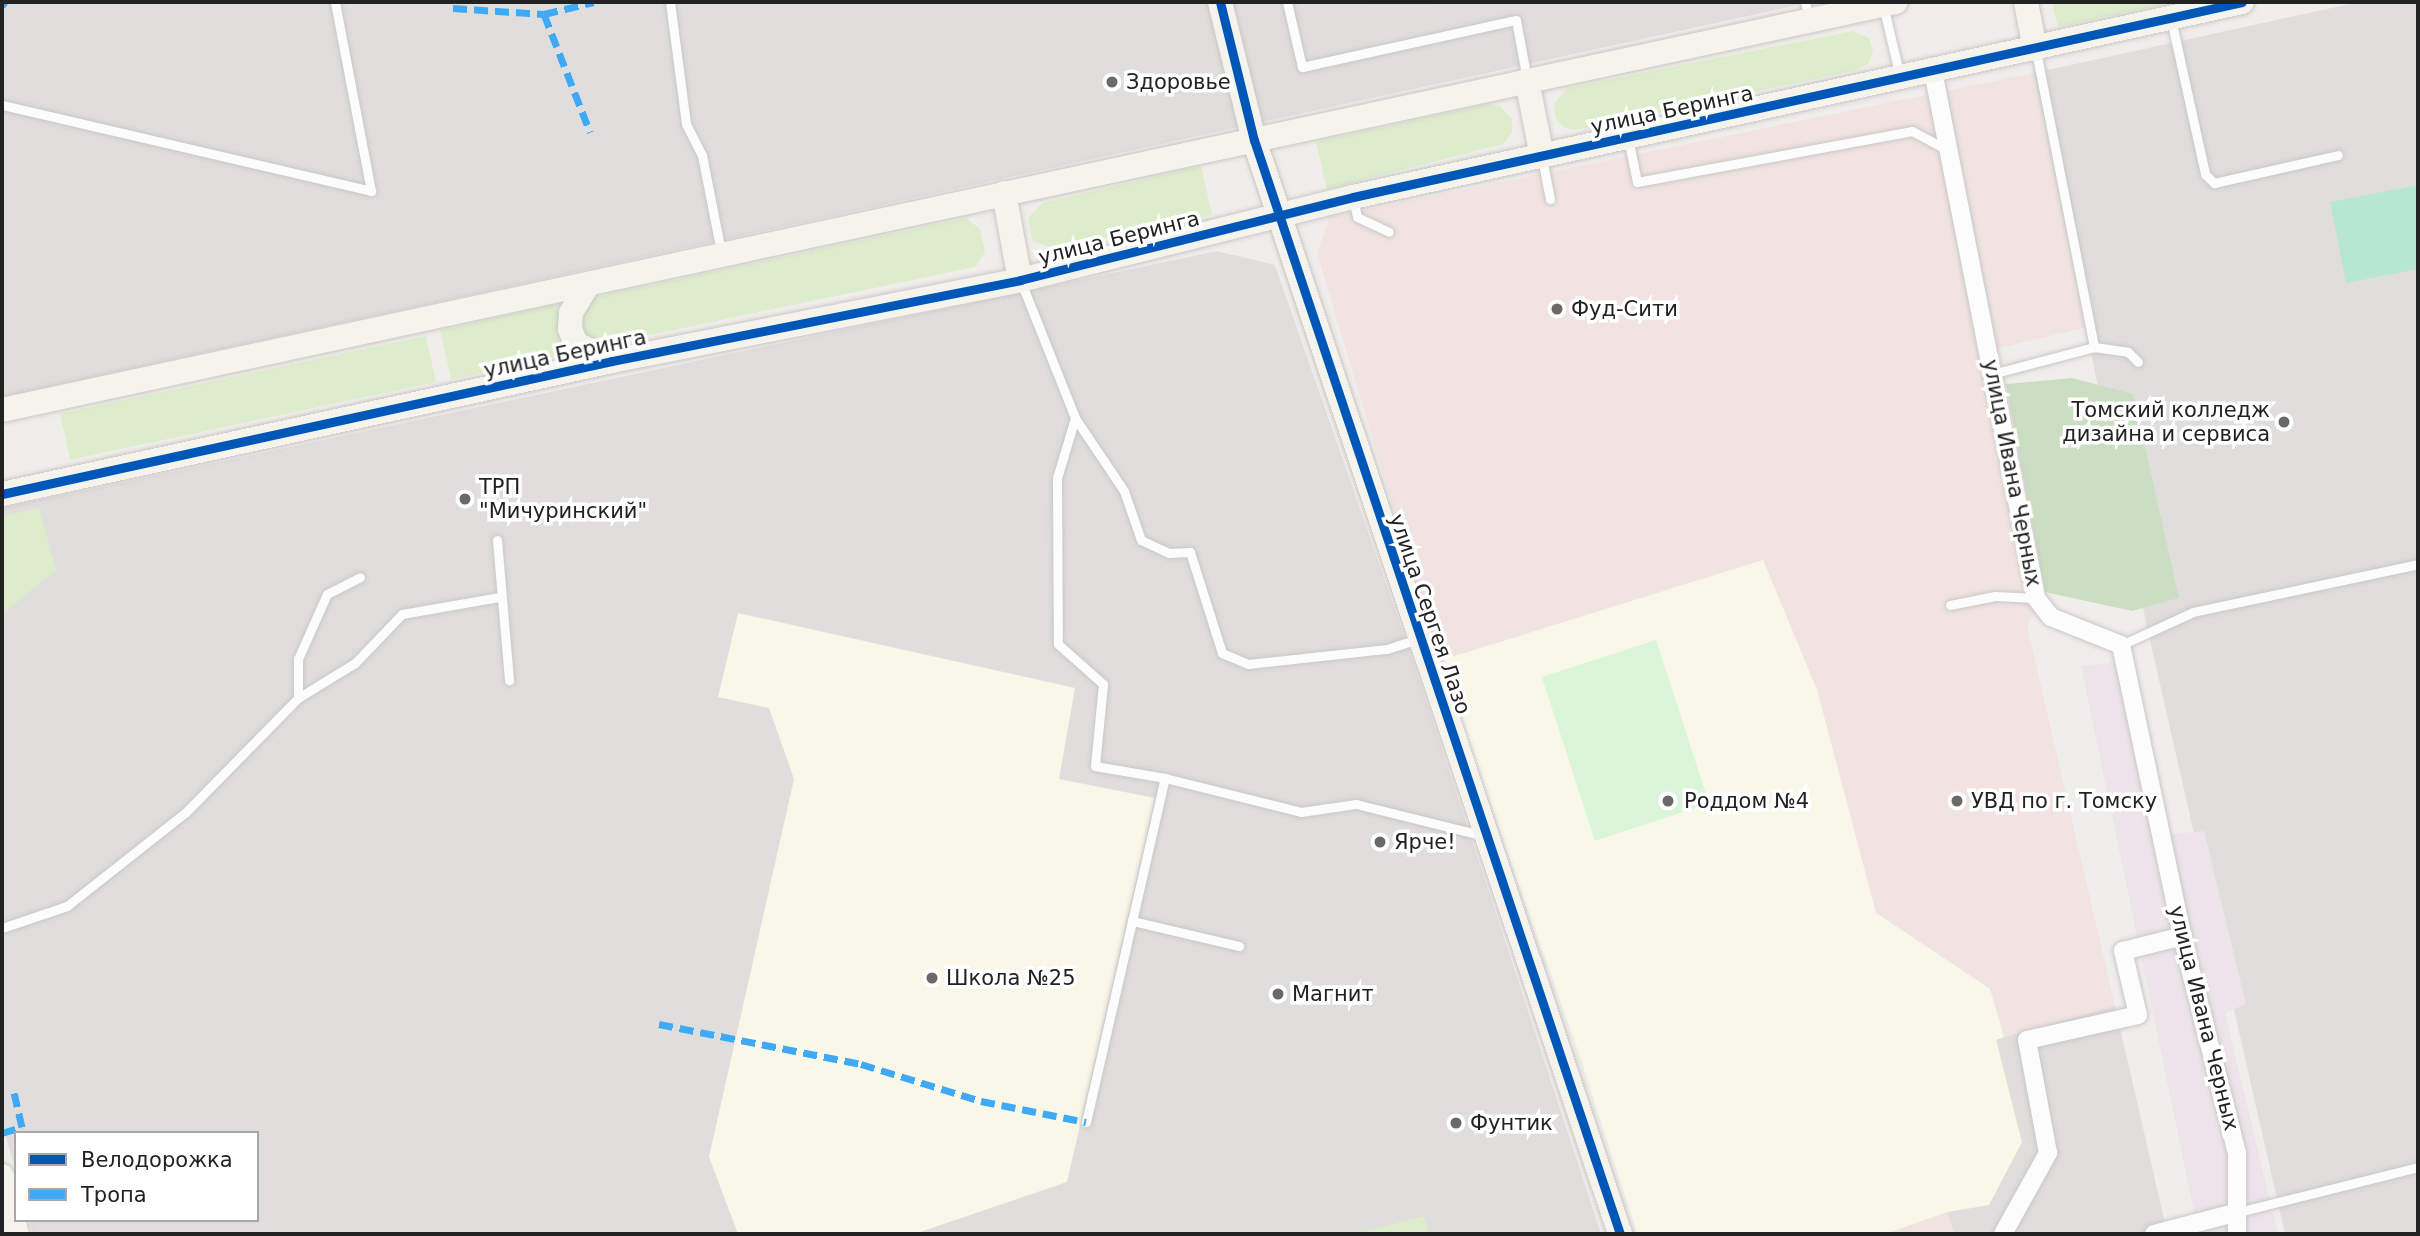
<!DOCTYPE html>
<html>
<head>
<meta charset="utf-8">
<style>
  body { margin:0 }
  #map { position:relative; width:2420px; height:1236px; overflow:hidden; background:#f0eeeb; font-family:"DejaVu Sans",sans-serif }
  div>[style] { position:absolute }
  .residential>* { inset:0; background:#dfdedc }
  .commercial>* { inset:0; background:#f1e3e1 }
  .industrial>* { inset:0; background:#ede4e9 }
  .education>* { inset:0; background:#f8f7e8 }
  .grass>* { inset:0; background:#ddeccb; transform-origin:0 0 }
  .forest>* { inset:0; background:#cbdec1 }
  .park>* { inset:0; background:#daf5da; transform-origin:0 0 }
  .pitch>* { inset:0; background:#b7e6d2 }
  .parking>* { inset:0; background:#e0dfde }
  .roads { filter:drop-shadow(0 0 2px #c9c8c7) drop-shadow(0 0 2px #c9c8c7) }
  .lane>* { height:9px; margin:-4.5px; padding:0 4.5px; transform-origin:4.5px; border-radius:4.5px; background:#fdfcfc }
  .street>* { height:18px; margin:-9px; padding:0 9px; transform-origin:9px; border-radius:9px; background:#fdfcfc }
  .secondary>* { height:24px; margin:-12px; padding:0 12px; transform-origin:12px; border-radius:12px; background:#f4f4ed }
  .quiet>* { height:7px; margin-top:-3.5px; transform-origin:0; background:repeating-linear-gradient(90deg,#3fa9f5 0 14px,transparent 0 21px) }
  .cycleway>* { height:9px; margin:-4.5px; padding:0 4.5px; transform-origin:4.5px; border-radius:4.5px; background:#0057b8 }
  .dots>* { width:19px; height:19px; translate:-50% -50%; box-sizing:border-box; border:4px solid #fff; border-radius:50% }
  span { translate:-50% -50%; white-space:nowrap; text-align:center; line-height:1.15; -webkit-text-stroke:7px #fff; paint-order:stroke }
  .poi-label { font-size:21px; color:#222 }
  .left { translate:0 -50%; text-align:left }
  .right { translate:-100% -50%; text-align:right }
  .street-label { font-size:21px; color:#222 }
  .frame { position:absolute; inset:0; border:4px solid #222; pointer-events:none }
  .legend { position:absolute; left:14px; top:1131px; width:245px; height:91px; box-sizing:border-box; background:#fff; border:2px solid #a7a7a7; margin:0; padding:9px 12px; list-style:none; font-size:21px; color:#222 }
  .legend li { display:flex; align-items:center; gap:14px; height:35px }
  .legend b { width:35px; border:2px solid #a7a7a7 }
</style>
</head>
<body>
<div id="map">
  <div class="residential">
    <div style="clip-path:polygon(2px 2px,1812px 2px,2px 397px)"></div>
    <div style="clip-path:polygon(2359px 2px,2418px 2px,2418px 1234px,2285px 1234px,2147px 627px,2034px 73px)"></div>
    <div style="clip-path:polygon(1217px 251px,1275px 265px,1415px 667px,1601px 1234px,33px 1234px,29px 1220px,257px 1220px,257px 1133px,16px 1133px,16px 1173px,2px 1123px,2px 508px)"></div>
    <div style="clip-path:polygon(2115px 1006px,2164px 1219px,2156px 1234px,1954px 1234px,1947px 1212px,1989px 1205px,2021px 1142px,1996px 1039px)"></div>
  </div>
  <div class="commercial">
    <div style="clip-path:polygon(2034px 73px,2087px 327px,1996px 349px,2041px 598px,2027px 626px,2115px 1006px,2004px 1037px,1990px 989px,1876px 913px,1817px 690px,1763px 560px,1439px 661px,1317px 253px,1330px 217px)"></div>
    <div style="clip-path:polygon(1947px 1212px,1954px 1234px,1885px 1234px)"></div>
  </div>
  <div class="industrial">
    <div style="clip-path:polygon(2132px 661px,2170px 834px,2204px 831px,2246px 1004px,2225px 1013px,2278px 1234px,2187px 1234px,2198px 1231px,2081px 666px)"></div>
  </div>
  <div class="education">
    <div style="clip-path:polygon(1763px 560px,1817px 690px,1876px 913px,1990px 989px,2004px 1037px,1996px 1040px,2022px 1142px,1989px 1205px,1947px 1212px,1885px 1234px,1637px 1234px,1579px 1053px,1439px 661px)"></div>
    <div style="clip-path:polygon(738px 613px,1075px 688px,1059px 779px,1155px 798px,1067px 1182px,914px 1234px,738px 1234px,709px 1157px,794px 779px,769px 708px,718px 697px)"></div>
  </div>
  <div class="grass">
    <div style="clip-path:polygon(2052px 2px,2175px 2px,2058px 27px)"></div>
    <div style="clip-path:polygon(1853px 31px,1869px 38px,1873px 50px,1869px 63px,1857px 70px,1575px 130px,1563px 127px,1555px 117px,1554px 104px,1567px 88px)"></div>
    <div style="clip-path:polygon(1489px 104px,1500px 106px,1512px 119px,1512px 133px,1503px 144px,1327px 189px,1316px 142px)"></div>
    <div style="clip-path:polygon(1201px 166px,1212px 215px,1051px 249px,1032px 240px,1028px 218px,1043px 203px)"></div>
    <div style="clip-path:polygon(966px 218px,980px 229px,985px 252px,975px 267px,602px 345px,586px 336px,580px 314px,591px 298px)"></div>
    <div style="left:556px;top:304px;width:50px;height:119px;rotate:77deg"></div>
    <div style="left:426px;top:336px;width:47px;height:374px;rotate:78deg"></div>
    <div style="clip-path:polygon(39px 508px,56px 570px,2px 614px,2px 516px)"></div>
    <div style="clip-path:polygon(1424px 1216px,1429px 1234px,1355px 1234px)"></div>
  </div>
  <div class="forest">
    <div style="clip-path:polygon(2072px 378px,2133px 394px,2179px 598px,2132px 611px,2045px 592px,2006px 384px)"></div>
  </div>
  <div class="park">
    <div style="left:1656px;top:640px;width:172px;height:120px;rotate:72deg"></div>
  </div>
  <div class="pitch">
    <div style="clip-path:polygon(2418px 185px,2418px 269px,2346px 283px,2330px 202px)"></div>
  </div>
  <div class="parking">
    <div style="clip-path:polygon(1368px 2px,1436px 2px,1442px 28px,1533px 7px,1538px 31px,1382px 66px)"></div>
  </div>
  <div class="roads">
    <div class="lane">
      <div style="left:670px;top:2px;width:123px;rotate:82.5deg"></div>
      <div style="left:686px;top:124px;width:35px;rotate:63deg"></div>
      <div style="left:702px;top:155px;width:99px;rotate:78.9deg"></div>
      <div style="left:1287px;top:2px;width:67px;rotate:77deg"></div>
      <div style="left:1302px;top:67px;width:219px;rotate:-12.4deg"></div>
      <div style="left:1516px;top:20px;width:61px;rotate:79.6deg"></div>
      <div style="left:1805px;top:2px;width:17px;rotate:77deg"></div>
      <div style="left:1883px;top:5px;width:74px;rotate:76.7deg"></div>
      <div style="left:2171px;top:19px;width:159px;rotate:77.6deg"></div>
      <div style="left:2205px;top:174px;width:13px;rotate:45deg"></div>
      <div style="left:2214px;top:183px;width:127px;rotate:-12.7deg"></div>
      <div style="left:2036px;top:51px;width:302px;rotate:78.9deg"></div>
      <div style="left:2094px;top:347px;width:34px;rotate:8deg"></div>
      <div style="left:2128px;top:352px;width:14px;rotate:45deg"></div>
      <div style="left:2px;top:105px;width:379px;rotate:13.1deg"></div>
      <div style="left:371px;top:191px;width:192px;rotate:-100.8deg"></div>
      <div style="left:1628px;top:138px;width:45px;rotate:78.4deg"></div>
      <div style="left:1637px;top:182px;width:280px;rotate:-10.5deg"></div>
      <div style="left:1912px;top:131px;width:40px;rotate:28deg"></div>
      <div style="left:1542px;top:158px;width:42px;rotate:79deg"></div>
      <div style="left:1353px;top:199px;width:18px;rotate:77deg"></div>
      <div style="left:1357px;top:217px;width:35px;rotate:25deg"></div>
      <div style="left:1021px;top:282px;width:146px;rotate:68.3deg"></div>
      <div style="left:1075px;top:418px;width:88px;rotate:56.1deg"></div>
      <div style="left:1124px;top:491px;width:52px;rotate:70.9deg"></div>
      <div style="left:1141px;top:540px;width:31px;rotate:25deg"></div>
      <div style="left:1169px;top:553px;width:21px;rotate:-3deg"></div>
      <div style="left:1190px;top:552px;width:106px;rotate:72.4deg"></div>
      <div style="left:1222px;top:653px;width:28px;rotate:23deg"></div>
      <div style="left:1248px;top:664px;width:140px;rotate:-6.2deg"></div>
      <div style="left:1387px;top:649px;width:32px;rotate:-18deg"></div>
      <div style="left:1992px;top:374px;width:106px;rotate:-14.8deg"></div>
      <div style="left:1075px;top:418px;width:63px;rotate:106.7deg"></div>
      <div style="left:1057px;top:478px;width:166px;rotate:89.7deg"></div>
      <div style="left:1058px;top:644px;width:60px;rotate:41.6deg"></div>
      <div style="left:1103px;top:684px;width:82px;rotate:95.6deg"></div>
      <div style="left:1095px;top:766px;width:71px;rotate:9.7deg"></div>
      <div style="left:497px;top:540px;width:141px;rotate:85.1deg"></div>
      <div style="left:1950px;top:605px;width:46px;rotate:-11.3deg"></div>
      <div style="left:1995px;top:596px;width:41px;rotate:2.8deg"></div>
      <div style="left:2121px;top:645px;width:79px;rotate:-24.6deg"></div>
      <div style="left:2193px;top:612px;width:230px;rotate:-12deg"></div>
      <div style="left:298px;top:698px;width:67px;rotate:-31.6deg"></div>
      <div style="left:355px;top:663px;width:68px;rotate:-46.2deg"></div>
      <div style="left:402px;top:614px;width:98px;rotate:-9.9deg"></div>
      <div style="left:1132px;top:921px;width:110px;rotate:13.2deg"></div>
      <div style="left:2px;top:928px;width:69px;rotate:-18.7deg"></div>
      <div style="left:67px;top:906px;width:152px;rotate:-38.3deg"></div>
      <div style="left:186px;top:812px;width:160px;rotate:-45.5deg"></div>
      <div style="left:298px;top:698px;width:39px;rotate:-90deg"></div>
      <div style="left:298px;top:659px;width:71px;rotate:-66deg"></div>
      <div style="left:327px;top:594px;width:37px;rotate:-27deg"></div>
      <div style="left:1086px;top:1122px;width:353px;rotate:-77.1deg"></div>
      <div style="left:1165px;top:778px;width:140px;rotate:14deg"></div>
      <div style="left:1301px;top:812px;width:56px;rotate:-8.3deg"></div>
      <div style="left:1356px;top:804px;width:132px;rotate:14deg"></div>
      <div style="left:2238px;top:1212px;width:186px;rotate:-14deg"></div>
    </div>
    <div class="street">
      <div style="left:1933px;top:71px;width:537px;rotate:78.94deg"></div>
      <div style="left:2036px;top:598px;width:24px;rotate:52deg"></div>
      <div style="left:2051px;top:617px;width:75px;rotate:21.8deg"></div>
      <div style="left:2121px;top:645px;width:301px;rotate:78.1deg"></div>
      <div style="left:2183px;top:940px;width:220px;rotate:75.8deg"></div>
      <div style="left:2237px;top:1153px;width:81px;rotate:90deg"></div>
      <div style="left:2003px;top:1234px;width:93px;rotate:-60.9deg"></div>
      <div style="left:2048px;top:1153px;width:115px;rotate:-100.5deg"></div>
      <div style="left:2027px;top:1040px;width:114px;rotate:-12.7deg"></div>
      <div style="left:2138px;top:1015px;width:66px;rotate:-103.2deg"></div>
      <div style="left:2123px;top:951px;width:62px;rotate:-14deg"></div>
      <div style="left:2154px;top:1234px;width:87px;rotate:-14.7deg"></div>
    </div>
    <div class="secondary">
      <div style="left:1220px;top:2px;width:142px;rotate:76.2deg"></div>
      <div style="left:1254px;top:140px;width:1154px;rotate:71.5deg"></div>
      <div style="left:2026px;top:2px;width:48px;rotate:79.2deg"></div>
      <div style="left:1527px;top:81px;width:76px;rotate:78.7deg"></div>
      <div style="left:1004px;top:193px;width:88px;rotate:79.6deg"></div>
      <div style="left:587px;top:286px;width:31px;rotate:121deg"></div>
      <div style="left:571px;top:313px;width:16px;rotate:94deg"></div>
      <div style="left:570px;top:329px;width:16px;rotate:68deg"></div>
      <div style="left:576px;top:344px;width:40px;rotate:25deg"></div>
      <div style="left:2px;top:410px;width:1937px;rotate:-12.16deg"></div>
      <div style="left:2px;top:494px;width:624px;rotate:-12.3deg"></div>
      <div style="left:612px;top:361px;width:416px;rotate:-11.2deg"></div>
      <div style="left:1020px;top:280px;width:343px;rotate:-14deg"></div>
      <div style="left:1353px;top:197px;width:910px;rotate:-12.37deg"></div>
      <div style="left:2px;top:1176px;width:60px;rotate:75.5deg"></div>
    </div>
  </div>
  <div class="quiet">
    <div style="left:2px;top:6px;width:5px;rotate:-53deg"></div>
    <div style="left:453px;top:8px;width:91px;rotate:3.8deg"></div>
    <div style="left:544px;top:14px;width:127px;rotate:68.7deg"></div>
    <div style="left:544px;top:14px;width:51px;rotate:-13.5deg"></div>
    <div style="left:659px;top:1024px;width:206px;rotate:11.2deg"></div>
    <div style="left:861px;top:1064px;width:126px;rotate:17.1deg"></div>
    <div style="left:981px;top:1101px;width:107px;rotate:11.3deg"></div>
    <div style="left:2px;top:1133px;width:21px;rotate:-17deg"></div>
    <div style="left:22px;top:1127px;width:36px;rotate:-103deg"></div>
  </div>
  <div class="cycleway">
    <div style="left:1220px;top:2px;width:142px;rotate:76.2deg"></div>
    <div style="left:1254px;top:140px;width:1154px;rotate:71.5deg"></div>
    <div style="left:2px;top:494px;width:624px;rotate:-12.3deg"></div>
    <div style="left:612px;top:361px;width:416px;rotate:-11.2deg"></div>
    <div style="left:1020px;top:280px;width:343px;rotate:-14deg"></div>
    <div style="left:1353px;top:197px;width:910px;rotate:-12.37deg"></div>
  </div>
  <div class="dots">
    <div style="left:1112px;top:82px;background:#6a6968"></div>
    <div style="left:1557px;top:309px;background:#6a6968"></div>
    <div style="left:2284px;top:422px;background:#6a6968"></div>
    <div style="left:465px;top:499px;background:#6a6968"></div>
    <div style="left:1668px;top:801px;background:#6a6968"></div>
    <div style="left:1957px;top:801px;background:#6a6968"></div>
    <div style="left:1380px;top:842px;background:#6a6968"></div>
    <div style="left:932px;top:978px;background:#6a6968"></div>
    <div style="left:1278px;top:994px;background:#6a6968"></div>
    <div style="left:1456px;top:1123px;background:#6a6968"></div>
  </div>
  <div class="poi-label">
    <span class="left" style="left:1126px;top:82px">Здоровье</span>
    <span class="left" style="left:1571px;top:309px">Фуд-Сити</span>
    <span class="right" style="left:2270px;top:422px">Томский колледж<br>дизайна и сервиса</span>
    <span class="left" style="left:479px;top:499px">ТРП<br>"Мичуринский"</span>
    <span class="left" style="left:1684px;top:801px">Роддом №4</span>
    <span class="left" style="left:1971px;top:801px">УВД по г. Томску</span>
    <span class="left" style="left:1394px;top:842px">Ярче!</span>
    <span class="left" style="left:946px;top:978px">Школа №25</span>
    <span class="left" style="left:1292px;top:994px">Магнит</span>
    <span class="left" style="left:1470px;top:1123px">Фунтик</span>
  </div>
  <div class="street-label">
    <span style="left:1672px;top:110px;rotate:-12deg">улица Беринга</span>
    <span style="left:1119px;top:238px;rotate:-14deg">улица Беринга</span>
    <span style="left:565px;top:354px;rotate:-12deg">улица Беринга</span>
    <span style="left:2012px;top:473px;rotate:79deg">улица Ивана Черных</span>
    <span style="left:1430px;top:614px;rotate:71deg">улица Сергея Лазо</span>
    <span style="left:2204px;top:1018px;rotate:76deg">улица Ивана Черных</span>
  </div>
  <div class="frame"></div>
  <ul class="legend">
  <li><b style="height:9px;background:#0057b8"></b>Велодорожка</li>
  <li><b style="height:9px;background:#3fa9f5"></b>Тропа</li>
  </ul>
</div>
</body>
</html>
